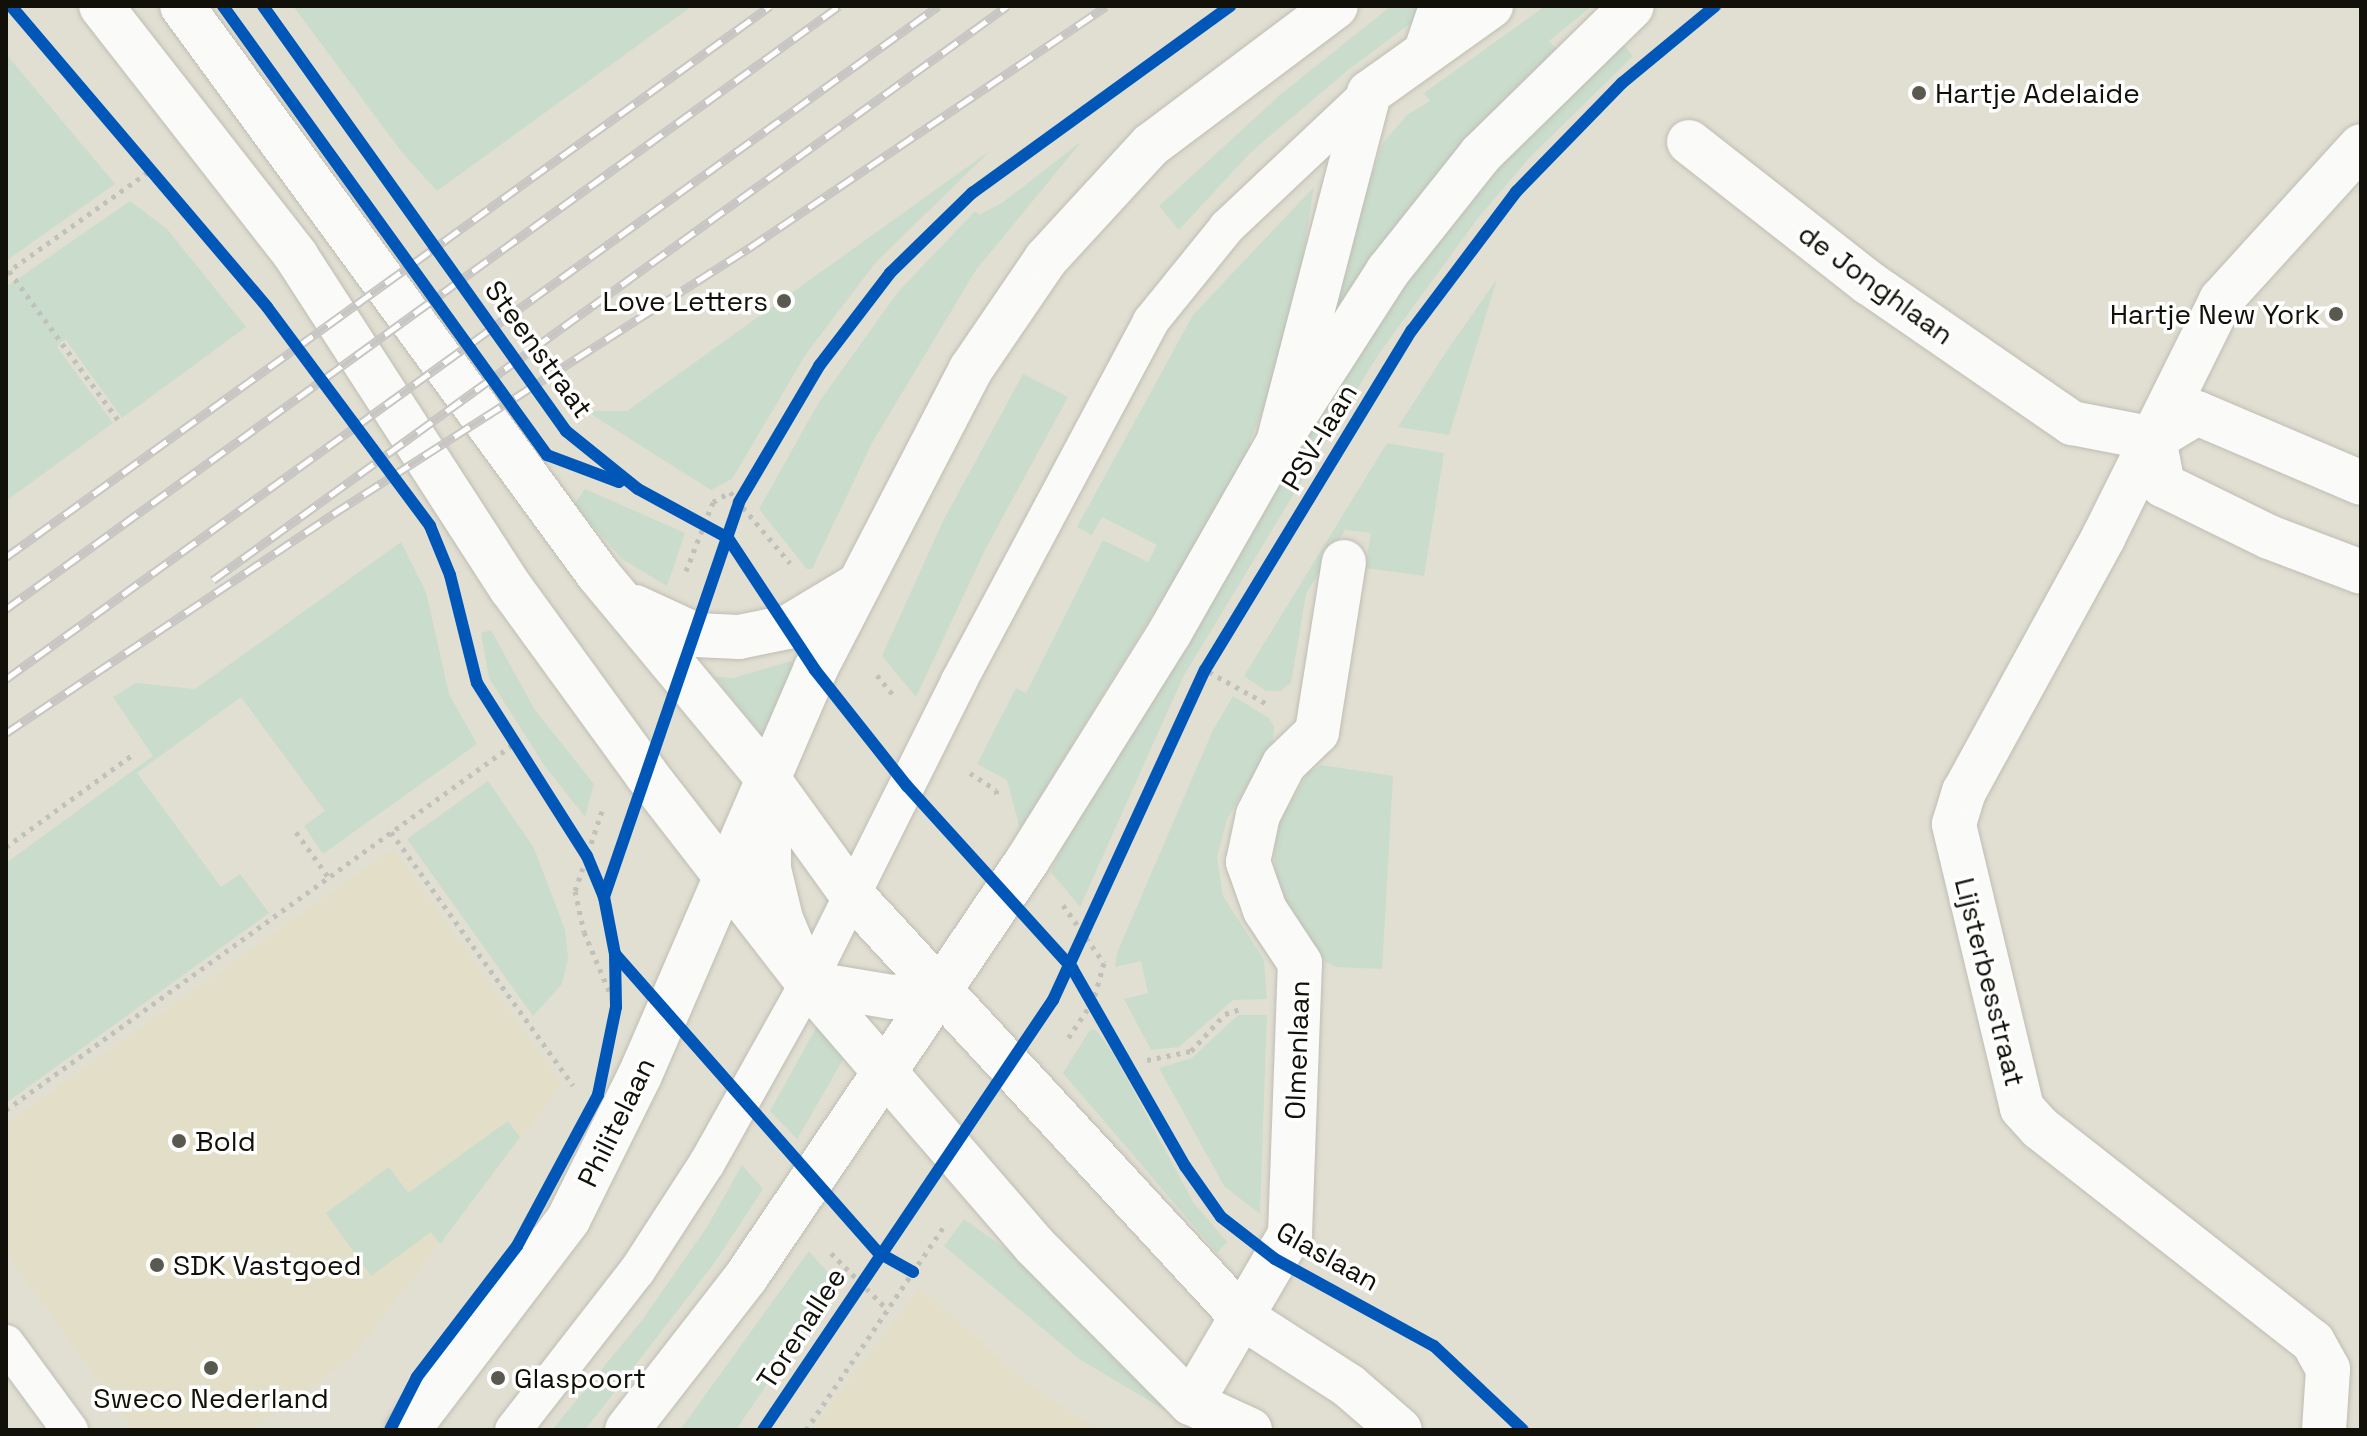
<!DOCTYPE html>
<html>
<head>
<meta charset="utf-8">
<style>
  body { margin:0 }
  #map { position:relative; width:2367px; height:1436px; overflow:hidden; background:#e1dfd2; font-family:"Space Grotesk",sans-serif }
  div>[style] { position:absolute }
  .built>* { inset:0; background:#e2dec7 }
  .green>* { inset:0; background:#cadccc }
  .path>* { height:5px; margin-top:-2.5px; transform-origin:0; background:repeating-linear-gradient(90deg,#c1c1bc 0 4px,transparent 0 10px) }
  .roads { filter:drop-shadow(0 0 2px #bfbdb3) drop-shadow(0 0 2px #bfbdb3) }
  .lane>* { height:36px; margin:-18px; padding:0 18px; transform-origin:18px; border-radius:18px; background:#fafaf8 }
  .street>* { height:44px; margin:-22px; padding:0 22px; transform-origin:22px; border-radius:22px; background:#fafaf8 }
  .secondary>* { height:44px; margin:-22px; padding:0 22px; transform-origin:22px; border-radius:22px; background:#fafaf8 }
  .rail>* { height:9px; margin-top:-4.5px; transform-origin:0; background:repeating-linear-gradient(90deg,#fff 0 18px,#c8c6c3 0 36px); box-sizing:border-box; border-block:2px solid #c8c6c3 }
  .cycleway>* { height:12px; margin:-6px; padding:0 6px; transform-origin:6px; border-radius:6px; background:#0057b8 }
  .dots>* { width:22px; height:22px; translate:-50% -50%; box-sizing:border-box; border:4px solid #fff; border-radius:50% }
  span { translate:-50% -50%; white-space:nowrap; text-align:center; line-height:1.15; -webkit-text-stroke:7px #fff; paint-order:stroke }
  .poi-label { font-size:28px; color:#121109 }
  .left { translate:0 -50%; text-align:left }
  .right { translate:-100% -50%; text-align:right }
  .street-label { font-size:28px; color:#121109 }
  .frame { position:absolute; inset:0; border:8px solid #121109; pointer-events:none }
</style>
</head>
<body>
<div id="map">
  <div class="built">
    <div style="clip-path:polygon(393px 849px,562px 1085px,350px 1359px,251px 1430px,134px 1430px,6px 1252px,6px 1124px)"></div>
    <div style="clip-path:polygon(920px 1288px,1028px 1384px,1097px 1430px,812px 1430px)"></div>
  </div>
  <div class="green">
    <div style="clip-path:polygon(293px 6px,692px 6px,437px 191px,401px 151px)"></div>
    <div style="clip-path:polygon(1391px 6px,1434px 6px,1348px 70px,1250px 153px,1179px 230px,1159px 206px,1281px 94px)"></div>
    <div style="clip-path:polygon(1545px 6px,1592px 6px,1549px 41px,1558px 51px,1339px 315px,1337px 276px,1383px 143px,1407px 115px,1430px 101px,1424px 93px)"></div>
    <div style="clip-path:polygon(1618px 37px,1633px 56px,1529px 158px,1478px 218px,1378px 355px,1183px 677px,1080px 907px,1051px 872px,1083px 802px,1376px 311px,1455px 206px)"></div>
    <div style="clip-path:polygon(6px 54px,115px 184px,6px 261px)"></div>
    <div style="clip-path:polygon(1082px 141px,976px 270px,872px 443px,812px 569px,807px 569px,759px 509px,819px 402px,898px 292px,975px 211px,979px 215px,1002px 203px)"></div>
    <div style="clip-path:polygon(991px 150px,876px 262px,806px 354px,732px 479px,711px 490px,586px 411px,627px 411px)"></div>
    <div style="clip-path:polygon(1314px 187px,1288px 349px,1250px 441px,1252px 453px,1020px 829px,1007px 780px,977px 764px,1016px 688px,1026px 693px,1103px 540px,1148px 562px,1157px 545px,1102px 517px,1092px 535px,1077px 527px,1193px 315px)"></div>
    <div style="clip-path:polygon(130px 201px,167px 229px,246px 327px,122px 418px,66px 340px,61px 342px,57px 347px,113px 423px,6px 501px,6px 287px)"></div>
    <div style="clip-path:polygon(1497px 279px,1449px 435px,1398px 427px,1446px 352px)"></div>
    <div style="clip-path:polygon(1023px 374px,1068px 397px,985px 550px,916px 697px,882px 656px,943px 521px)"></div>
    <div style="clip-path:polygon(1387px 443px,1444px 453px,1424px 576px,1365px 568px,1371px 533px,1345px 530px,1306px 594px,1291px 683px,1280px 691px,1266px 691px,1244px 676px)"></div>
    <div style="clip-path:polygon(585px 489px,685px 533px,667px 586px,622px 559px,574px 504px)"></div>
    <div style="clip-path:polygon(401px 542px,426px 592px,449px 694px,477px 744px,323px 854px,304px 826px,325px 811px,241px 697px,137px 773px,221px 887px,240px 874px,269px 913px,6px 1103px,6px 863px,153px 756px,113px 697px,136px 683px,195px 689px)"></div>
    <div style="clip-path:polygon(491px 630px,535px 710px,594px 784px,585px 817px,544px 765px,489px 678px,481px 633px)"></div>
    <div style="clip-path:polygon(791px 661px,800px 672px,769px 744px,715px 677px,733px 678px)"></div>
    <div style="clip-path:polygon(1233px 696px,1269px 718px,1274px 727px,1273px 741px,1227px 819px,1217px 857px,1223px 896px,1264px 960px,1267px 999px,1233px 1000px,1179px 1047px,1151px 1050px,1124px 999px,1148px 993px,1141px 961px,1115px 967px,1117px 953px,1213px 730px)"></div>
    <div style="clip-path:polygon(1321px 765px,1393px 776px,1382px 969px,1336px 967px,1324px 961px,1286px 910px,1277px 886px,1274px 853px,1280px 821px,1308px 773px)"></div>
    <div style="clip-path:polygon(488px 781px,534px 848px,565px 930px,568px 959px,562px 984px,533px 1016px,407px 839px)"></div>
    <div style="clip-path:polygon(1238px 1015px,1267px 1015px,1260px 1214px,1224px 1186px,1159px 1068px,1192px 1058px)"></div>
    <div style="clip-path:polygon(830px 1026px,848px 1051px,797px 1139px,770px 1111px,816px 1028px)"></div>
    <div style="clip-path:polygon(1090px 1030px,1096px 1030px,1112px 1051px,1193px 1202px,1227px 1242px,1217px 1253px,1063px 1073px)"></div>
    <div style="clip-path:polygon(508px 1121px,520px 1137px,440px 1244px,431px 1232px,371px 1276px,326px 1213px,389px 1167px,408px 1193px)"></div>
    <div style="clip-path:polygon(742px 1165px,763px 1189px,715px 1262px,585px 1430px,552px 1430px,643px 1319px,707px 1227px)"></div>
    <div style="clip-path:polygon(964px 1219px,1018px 1258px,1170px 1413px,1079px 1359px,944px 1246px)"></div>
    <div style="clip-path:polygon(809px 1251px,836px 1282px,736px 1430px,680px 1430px)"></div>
  </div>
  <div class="path">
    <div style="left:9px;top:271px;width:185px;rotate:53.8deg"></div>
    <div style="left:6px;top:273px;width:183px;rotate:-35.4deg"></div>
    <div style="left:686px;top:571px;width:74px;rotate:-68.6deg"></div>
    <div style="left:713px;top:502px;width:20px;rotate:-30deg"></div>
    <div style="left:730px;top:492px;width:93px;rotate:49.8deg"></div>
    <div style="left:1209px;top:672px;width:66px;rotate:28.9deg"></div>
    <div style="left:877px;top:675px;width:26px;rotate:51deg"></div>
    <div style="left:970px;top:773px;width:31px;rotate:33deg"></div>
    <div style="left:996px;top:790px;width:10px;rotate:79deg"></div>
    <div style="left:602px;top:811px;width:84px;rotate:108.6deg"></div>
    <div style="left:575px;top:891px;width:42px;rotate:77.6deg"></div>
    <div style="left:584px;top:932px;width:72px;rotate:67deg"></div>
    <div style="left:296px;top:832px;width:57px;rotate:54.3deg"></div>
    <div style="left:391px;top:832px;width:312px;rotate:54.3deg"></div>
    <div style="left:6px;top:847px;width:160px;rotate:-36.1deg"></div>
    <div style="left:1063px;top:905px;width:71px;rotate:54.7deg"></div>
    <div style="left:1104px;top:963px;width:40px;rotate:106deg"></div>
    <div style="left:1093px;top:1001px;width:50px;rotate:123.7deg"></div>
    <div style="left:1147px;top:1060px;width:45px;rotate:-11.6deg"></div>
    <div style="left:1191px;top:1051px;width:50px;rotate:-47.4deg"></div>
    <div style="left:1225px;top:1014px;width:19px;rotate:-18deg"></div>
    <div style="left:6px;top:1110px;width:628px;rotate:-35.79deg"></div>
    <div style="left:831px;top:1253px;width:79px;rotate:45deg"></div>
    <div style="left:806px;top:1430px;width:248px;rotate:-55.9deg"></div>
  </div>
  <div class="roads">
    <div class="lane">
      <div style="left:1421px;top:53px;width:50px;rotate:-71.2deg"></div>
      <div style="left:6px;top:1343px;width:108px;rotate:53.7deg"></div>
      <div style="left:513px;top:1430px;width:202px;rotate:-52.1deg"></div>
      <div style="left:637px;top:1271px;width:129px;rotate:-57.1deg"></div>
      <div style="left:707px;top:1163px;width:206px;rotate:-60.7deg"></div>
      <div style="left:808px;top:983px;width:338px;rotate:-63.4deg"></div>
      <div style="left:959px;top:681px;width:408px;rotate:-61.9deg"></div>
      <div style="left:1151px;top:321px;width:121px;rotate:-51deg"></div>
      <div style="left:1227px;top:227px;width:195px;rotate:-43.3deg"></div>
    </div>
    <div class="street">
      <div style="left:1689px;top:142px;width:229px;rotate:38.1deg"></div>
      <div style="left:1869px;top:283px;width:247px;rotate:34.6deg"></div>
      <div style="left:2072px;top:423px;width:84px;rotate:11deg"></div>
      <div style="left:2154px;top:439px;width:50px;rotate:-31.2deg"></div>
      <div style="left:2197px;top:413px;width:178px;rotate:23.1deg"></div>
      <div style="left:1283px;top:434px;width:194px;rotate:-57.2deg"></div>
      <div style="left:1388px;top:271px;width:149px;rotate:-51.5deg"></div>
      <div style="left:1481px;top:154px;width:211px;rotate:-44.4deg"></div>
      <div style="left:2154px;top:439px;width:47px;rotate:78.9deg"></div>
      <div style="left:2163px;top:485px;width:118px;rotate:26.1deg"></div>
      <div style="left:2269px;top:537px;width:98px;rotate:20.8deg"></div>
      <div style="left:1191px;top:1403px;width:196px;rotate:-59.6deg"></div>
      <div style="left:1290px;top:1234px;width:271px;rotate:-87.9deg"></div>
      <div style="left:1300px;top:963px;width:64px;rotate:-123.4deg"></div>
      <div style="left:1265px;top:910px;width:51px;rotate:-109.5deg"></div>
      <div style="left:1248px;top:862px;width:48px;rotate:-78deg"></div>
      <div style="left:1258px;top:815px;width:57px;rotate:-63deg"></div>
      <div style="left:1284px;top:764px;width:46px;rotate:-44.1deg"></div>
      <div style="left:1317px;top:732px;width:172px;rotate:-81deg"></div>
      <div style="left:2324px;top:1430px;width:61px;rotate:-86.2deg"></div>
      <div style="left:2328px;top:1369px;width:31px;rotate:-119deg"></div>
      <div style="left:2313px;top:1342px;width:347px;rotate:-141.9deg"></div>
      <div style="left:2040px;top:1128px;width:27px;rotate:-132deg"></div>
      <div style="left:2022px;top:1108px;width:292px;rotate:-103.5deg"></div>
      <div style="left:1954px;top:824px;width:34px;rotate:-73deg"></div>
      <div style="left:1964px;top:792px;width:290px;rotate:-61.3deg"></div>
      <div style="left:2103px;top:538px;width:266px;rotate:-63.6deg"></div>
      <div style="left:2221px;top:300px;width:208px;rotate:-47.7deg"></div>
    </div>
    <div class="secondary">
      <div style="left:101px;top:6px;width:317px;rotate:52deg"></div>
      <div style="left:296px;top:256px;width:396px;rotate:57.1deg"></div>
      <div style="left:511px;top:588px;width:230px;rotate:54deg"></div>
      <div style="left:646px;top:774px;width:264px;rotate:52.2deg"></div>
      <div style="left:182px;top:6px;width:704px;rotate:53.78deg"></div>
      <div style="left:598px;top:574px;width:268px;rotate:50.3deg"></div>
      <div style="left:769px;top:780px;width:142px;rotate:54.2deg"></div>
      <div style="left:852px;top:895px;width:575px;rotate:47.26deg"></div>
      <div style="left:1242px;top:1317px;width:127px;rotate:32.8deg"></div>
      <div style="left:1349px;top:1386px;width:67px;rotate:40.8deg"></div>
      <div style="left:635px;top:607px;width:67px;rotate:24.7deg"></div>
      <div style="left:696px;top:635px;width:43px;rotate:2.7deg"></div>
      <div style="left:739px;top:637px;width:50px;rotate:-11.5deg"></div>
      <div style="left:788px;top:627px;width:82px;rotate:-31deg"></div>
      <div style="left:769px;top:799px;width:70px;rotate:90deg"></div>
      <div style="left:769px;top:869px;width:51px;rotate:76.5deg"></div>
      <div style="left:781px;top:919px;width:69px;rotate:67.1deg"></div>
      <div style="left:808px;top:983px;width:346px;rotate:49.2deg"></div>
      <div style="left:1034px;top:1245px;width:223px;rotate:45.2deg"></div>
      <div style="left:1191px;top:1403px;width:65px;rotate:24.6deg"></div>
      <div style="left:808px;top:983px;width:85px;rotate:9.5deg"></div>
      <div style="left:892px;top:997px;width:47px;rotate:-7.3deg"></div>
      <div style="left:408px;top:1430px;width:264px;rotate:-52.7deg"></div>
      <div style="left:568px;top:1220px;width:162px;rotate:-63.6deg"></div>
      <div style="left:640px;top:1075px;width:441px;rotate:-66.6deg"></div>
      <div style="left:815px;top:670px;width:339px;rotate:-62.6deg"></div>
      <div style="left:971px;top:369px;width:133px;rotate:-55.7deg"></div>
      <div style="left:1046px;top:259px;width:155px;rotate:-47.4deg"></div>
      <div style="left:1151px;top:145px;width:231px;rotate:-36.9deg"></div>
      <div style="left:627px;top:1430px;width:194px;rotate:-52.1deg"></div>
      <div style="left:746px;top:1277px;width:502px;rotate:-55.96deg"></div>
      <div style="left:1027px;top:861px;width:270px;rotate:-58deg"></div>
      <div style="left:1170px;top:632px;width:218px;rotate:-60.3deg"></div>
      <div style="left:1278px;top:443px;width:362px;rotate:-75.4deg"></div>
      <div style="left:1369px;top:93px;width:150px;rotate:-35.5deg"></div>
    </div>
  </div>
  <div class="rail">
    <div style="left:6px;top:557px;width:942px;rotate:-35.8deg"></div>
    <div style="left:213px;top:580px;width:980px;rotate:-35.86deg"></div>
    <div style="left:6px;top:609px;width:1028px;rotate:-35.9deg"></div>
    <div style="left:6px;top:679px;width:1150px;rotate:-35.83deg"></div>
    <div style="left:6px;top:733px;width:394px;rotate:-33.8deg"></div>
    <div style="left:333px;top:514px;width:494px;rotate:-32.6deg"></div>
    <div style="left:749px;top:248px;width:431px;rotate:-34.1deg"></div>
  </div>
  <div class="cycleway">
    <div style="left:11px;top:6px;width:395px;rotate:49.6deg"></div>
    <div style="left:267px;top:307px;width:273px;rotate:53.3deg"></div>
    <div style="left:430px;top:526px;width:53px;rotate:67.8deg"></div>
    <div style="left:450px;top:575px;width:111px;rotate:76deg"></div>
    <div style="left:477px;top:683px;width:205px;rotate:57.6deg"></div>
    <div style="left:587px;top:856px;width:44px;rotate:67.5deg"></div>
    <div style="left:604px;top:897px;width:58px;rotate:79.1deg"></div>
    <div style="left:615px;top:954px;width:53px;rotate:88.9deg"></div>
    <div style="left:616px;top:1007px;width:90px;rotate:101.6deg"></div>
    <div style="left:598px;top:1095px;width:171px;rotate:118.2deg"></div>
    <div style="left:517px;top:1246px;width:165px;rotate:127.4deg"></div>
    <div style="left:417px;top:1377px;width:59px;rotate:117deg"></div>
    <div style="left:223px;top:6px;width:554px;rotate:54.19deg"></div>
    <div style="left:547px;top:455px;width:77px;rotate:20.6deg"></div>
    <div style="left:263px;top:6px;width:522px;rotate:54.51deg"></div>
    <div style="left:566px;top:431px;width:92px;rotate:38.9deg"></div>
    <div style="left:638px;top:489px;width:102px;rotate:28.6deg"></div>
    <div style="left:728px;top:538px;width:158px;rotate:56.6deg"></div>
    <div style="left:815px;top:670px;width:148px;rotate:51.6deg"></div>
    <div style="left:907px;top:786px;width:246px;rotate:47.8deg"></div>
    <div style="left:1072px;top:968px;width:228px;rotate:60.3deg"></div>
    <div style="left:1185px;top:1166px;width:62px;rotate:54.8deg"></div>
    <div style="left:1221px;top:1217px;width:68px;rotate:37.9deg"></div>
    <div style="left:1275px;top:1259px;width:181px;rotate:28.7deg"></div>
    <div style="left:1434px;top:1346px;width:122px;rotate:43.3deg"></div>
    <div style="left:604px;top:897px;width:417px;rotate:-71.1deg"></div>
    <div style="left:739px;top:502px;width:158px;rotate:-59.5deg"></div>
    <div style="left:819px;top:366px;width:117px;rotate:-52.6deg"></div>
    <div style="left:890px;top:273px;width:115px;rotate:-44.3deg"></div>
    <div style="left:972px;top:193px;width:319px;rotate:-35.9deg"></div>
    <div style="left:615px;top:954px;width:399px;rotate:48.6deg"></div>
    <div style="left:879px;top:1253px;width:39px;rotate:29deg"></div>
    <div style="left:763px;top:1430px;width:519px;rotate:-56deg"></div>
    <div style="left:1053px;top:1000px;width:363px;rotate:-65.3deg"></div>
    <div style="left:1205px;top:670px;width:398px;rotate:-58.7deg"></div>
    <div style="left:1412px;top:330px;width:173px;rotate:-53deg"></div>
    <div style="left:1516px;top:192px;width:152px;rotate:-45.8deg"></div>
    <div style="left:1622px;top:83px;width:121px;rotate:-39.6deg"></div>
  </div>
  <div class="dots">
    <div style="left:1919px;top:93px;background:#5a594f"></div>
    <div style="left:784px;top:301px;background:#5a594f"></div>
    <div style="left:2336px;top:314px;background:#5a594f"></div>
    <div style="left:179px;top:1141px;background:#5a594f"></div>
    <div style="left:157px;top:1265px;background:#5a594f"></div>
    <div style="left:211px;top:1368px;background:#5a594f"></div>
    <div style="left:498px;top:1378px;background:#5a594f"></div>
  </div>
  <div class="poi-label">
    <span class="left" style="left:1935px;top:93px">Hartje Adelaide</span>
    <span class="right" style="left:768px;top:301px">Love Letters</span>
    <span class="right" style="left:2320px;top:314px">Hartje New York</span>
    <span class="left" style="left:195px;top:1141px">Bold</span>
    <span class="left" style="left:173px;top:1265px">SDK Vastgoed</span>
    <span class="left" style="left:514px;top:1378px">Glaspoort</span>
    <span style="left:211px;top:1398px">Sweco Nederland</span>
  </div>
  <div class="street-label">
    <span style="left:1876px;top:284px;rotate:36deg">de Jonghlaan</span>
    <span style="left:539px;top:349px;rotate:54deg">Steenstraat</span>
    <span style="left:1319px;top:437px;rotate:-59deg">PSV-laan</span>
    <span style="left:1990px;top:982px;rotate:76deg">Lijsterbesstraat</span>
    <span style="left:1297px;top:1050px;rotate:-88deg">Olmenlaan</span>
    <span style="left:616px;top:1122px;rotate:-64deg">Philitelaan</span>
    <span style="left:1328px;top:1256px;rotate:29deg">Glaslaan</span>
    <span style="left:801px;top:1328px;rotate:-57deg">Torenallee</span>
  </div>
  <div class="frame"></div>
</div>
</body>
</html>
